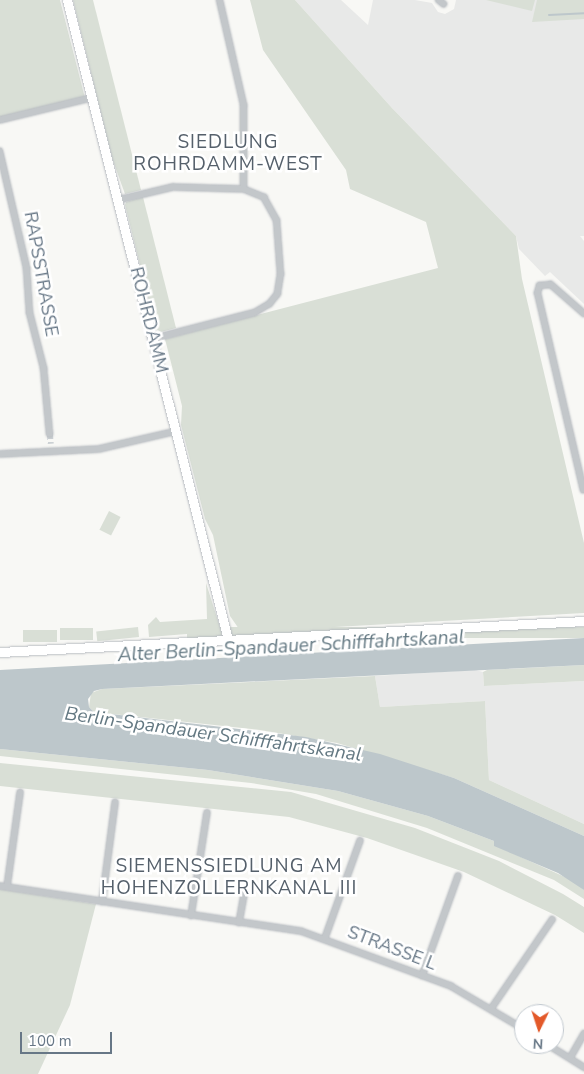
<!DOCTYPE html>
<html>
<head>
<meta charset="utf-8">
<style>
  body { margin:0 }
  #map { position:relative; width:584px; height:1074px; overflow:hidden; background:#f8f8f5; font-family:"Nunito Sans",sans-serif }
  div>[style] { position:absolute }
  .built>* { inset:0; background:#e8e9e8 }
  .green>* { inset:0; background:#d9dfd6; transform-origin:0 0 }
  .water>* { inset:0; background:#bdc7cb }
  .stream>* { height:2px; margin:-1px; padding:0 1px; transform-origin:1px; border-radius:1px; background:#bdc7cb }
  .minor-tunnel>* { height:5.5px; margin-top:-2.75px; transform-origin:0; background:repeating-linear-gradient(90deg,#ccd1d4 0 5.5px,transparent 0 8.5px) }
  .roads { filter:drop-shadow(0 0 1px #b8bcc1) drop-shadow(0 0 1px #b8bcc1) }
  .minor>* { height:5.5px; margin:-2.75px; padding:0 2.75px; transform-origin:2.75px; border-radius:2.75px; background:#c3c7ca }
  .secondary>* { height:9px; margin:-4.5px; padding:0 4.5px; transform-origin:4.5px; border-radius:4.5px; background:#fff }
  span { translate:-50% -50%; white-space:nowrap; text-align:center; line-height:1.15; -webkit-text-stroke:5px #fff; paint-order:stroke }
  .street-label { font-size:18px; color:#677786 }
  .neighbourhood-label { font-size:19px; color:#55606b; letter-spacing:1px }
  .water-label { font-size:19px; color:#637882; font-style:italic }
  .north { position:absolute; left:514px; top:1004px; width:50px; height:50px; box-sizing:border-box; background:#fff; border:1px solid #c2c9cf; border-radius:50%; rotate:184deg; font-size:14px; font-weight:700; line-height:20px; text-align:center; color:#677786 }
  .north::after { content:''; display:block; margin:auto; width:18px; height:22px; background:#e35929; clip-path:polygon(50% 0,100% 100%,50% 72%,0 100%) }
  .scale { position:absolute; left:20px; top:1032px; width:92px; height:22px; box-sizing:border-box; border:2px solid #677786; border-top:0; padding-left:6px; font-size:15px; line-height:18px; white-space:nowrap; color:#677786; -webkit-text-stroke:4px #fff; paint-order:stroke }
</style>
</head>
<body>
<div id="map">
  <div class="built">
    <div style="clip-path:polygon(295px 0,341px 0,368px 25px,373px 0,415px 0,432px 3px,438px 12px,445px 14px,454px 9px,456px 0,584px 0,584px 236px,580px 236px,584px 241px,584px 304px,550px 272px,545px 276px,519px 249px,516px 236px,392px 108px)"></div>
    <div style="clip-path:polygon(475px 670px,483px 672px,484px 686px,584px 681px,584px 824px,489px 780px,485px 701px,380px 707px,375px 676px)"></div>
  </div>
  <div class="green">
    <div style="clip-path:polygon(0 0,60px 0,85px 98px,0 118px)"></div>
    <div style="clip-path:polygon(73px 0,93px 0,141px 190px,125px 194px,112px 158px)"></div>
    <div style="clip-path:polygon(250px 0,295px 0,392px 108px,516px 236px,522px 279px,584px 543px,584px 613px,245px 632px,239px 629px,230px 616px,213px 535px,205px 519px,181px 425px,182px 406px,165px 339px,438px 268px,426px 222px,350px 189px,346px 170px,263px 50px)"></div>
    <div style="clip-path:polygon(486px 0,535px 0,532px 11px)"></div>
    <div style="clip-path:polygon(537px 0,584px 0,584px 19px,532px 22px)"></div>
    <div style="clip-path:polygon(143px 197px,176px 328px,161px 332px,156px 329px,125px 205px,126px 202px)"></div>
    <div style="left:109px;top:511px;width:13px;height:21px;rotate:27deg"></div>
    <div style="clip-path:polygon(206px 583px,220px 627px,212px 632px,149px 637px,148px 625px,156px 617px,160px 622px,207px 619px)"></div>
    <div style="left:138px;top:627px;width:10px;height:42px;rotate:84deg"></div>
    <div style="left:584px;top:627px;width:11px;height:397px;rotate:90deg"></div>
    <div style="left:93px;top:628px;width:12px;height:33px;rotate:90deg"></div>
    <div style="left:57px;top:630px;width:12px;height:34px;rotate:90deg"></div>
    <div style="clip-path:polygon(584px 665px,584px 681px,484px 686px,483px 672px,487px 670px)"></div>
    <div style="clip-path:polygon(375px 676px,380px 707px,485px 701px,489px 780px,584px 824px,584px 836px,454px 778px,337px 743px,260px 730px,94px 712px,89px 707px,91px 693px,102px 689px)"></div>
    <div style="clip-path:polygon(0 749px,208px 770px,338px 791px,428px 816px,494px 841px,494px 845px,576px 882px,584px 890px,584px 899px,554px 880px,427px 828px,316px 794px,251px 783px,0 756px)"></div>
    <div style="clip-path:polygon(0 763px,291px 792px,415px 828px,499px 861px,563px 894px,584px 907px,584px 933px,555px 915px,464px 872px,367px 838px,289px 817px,0 786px)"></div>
    <div style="clip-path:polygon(0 889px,96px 904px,70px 1005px,38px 1074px,0 1074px)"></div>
  </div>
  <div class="water">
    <div style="clip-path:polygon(584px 638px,584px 665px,102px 689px,94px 691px,88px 699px,89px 707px,94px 712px,306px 737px,380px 754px,454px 778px,584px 836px,584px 890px,558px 873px,494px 846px,494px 841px,428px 816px,338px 791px,208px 770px,0 749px,0 670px)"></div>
  </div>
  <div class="stream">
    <div style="left:549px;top:15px;width:35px;rotate:-3deg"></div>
  </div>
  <div class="minor-tunnel">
    <div style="left:50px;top:434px;width:10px;rotate:84deg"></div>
  </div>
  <div class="roads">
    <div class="minor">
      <div style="left:220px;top:0;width:108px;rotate:77.1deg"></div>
      <div style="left:244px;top:105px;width:84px;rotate:90deg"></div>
      <div style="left:439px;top:0;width:6px;rotate:39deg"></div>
      <div style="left:0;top:120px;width:94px;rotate:-13.6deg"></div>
      <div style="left:0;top:151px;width:120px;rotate:77deg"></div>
      <div style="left:27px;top:268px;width:45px;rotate:86.2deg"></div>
      <div style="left:30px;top:313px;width:57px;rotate:75.7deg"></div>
      <div style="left:44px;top:368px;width:66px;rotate:84.8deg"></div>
      <div style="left:118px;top:200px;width:57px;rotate:-13.3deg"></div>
      <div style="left:173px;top:187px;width:71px;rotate:1.6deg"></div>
      <div style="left:244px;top:189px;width:22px;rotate:22deg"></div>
      <div style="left:264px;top:197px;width:26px;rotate:61deg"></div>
      <div style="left:277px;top:220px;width:54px;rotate:85.8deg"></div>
      <div style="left:281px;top:274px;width:20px;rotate:99deg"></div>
      <div style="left:278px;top:294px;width:13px;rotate:129deg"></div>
      <div style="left:270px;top:304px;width:17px;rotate:149deg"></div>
      <div style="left:255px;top:313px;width:104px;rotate:165.6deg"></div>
      <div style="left:584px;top:314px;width:44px;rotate:-138.7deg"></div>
      <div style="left:551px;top:285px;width:11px;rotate:175deg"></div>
      <div style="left:540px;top:286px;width:7px;rotate:106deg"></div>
      <div style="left:538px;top:293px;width:202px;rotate:76.9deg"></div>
      <div style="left:0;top:454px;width:99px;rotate:-2.9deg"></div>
      <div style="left:99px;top:449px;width:80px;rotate:-13deg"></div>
      <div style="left:0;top:886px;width:304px;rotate:8.5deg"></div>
      <div style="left:301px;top:931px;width:160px;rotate:20.1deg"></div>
      <div style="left:451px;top:986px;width:85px;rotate:30.5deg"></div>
      <div style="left:7px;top:887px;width:95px;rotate:-82.1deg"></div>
      <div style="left:102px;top:902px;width:100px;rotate:-82.5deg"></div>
      <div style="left:191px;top:916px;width:104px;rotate:-81.2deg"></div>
      <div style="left:239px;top:923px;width:28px;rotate:-80deg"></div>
      <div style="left:325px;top:938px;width:103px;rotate:-70.2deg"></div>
      <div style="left:422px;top:976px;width:106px;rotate:-70.2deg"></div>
      <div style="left:491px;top:1009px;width:108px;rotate:-55.6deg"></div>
      <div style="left:547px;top:1044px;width:44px;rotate:31.9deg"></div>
      <div style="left:570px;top:1058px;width:28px;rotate:-60deg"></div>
    </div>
    <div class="secondary">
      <div style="left:67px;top:0;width:660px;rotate:75.88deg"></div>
      <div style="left:0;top:652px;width:585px;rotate:-3.04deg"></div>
    </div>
  </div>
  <div class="street-label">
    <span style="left:41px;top:274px;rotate:80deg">RAPSSTRASSE</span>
    <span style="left:149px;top:320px;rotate:76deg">ROHRDAMM</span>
    <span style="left:392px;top:948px;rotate:21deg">STRASSE L</span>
  </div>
  <div class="neighbourhood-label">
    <span style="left:228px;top:154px">SIEDLUNG<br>ROHRDAMM-WEST</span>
    <span style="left:229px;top:878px">SIEMENSSIEDLUNG AM<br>HOHENZOLLERNKANAL III</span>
  </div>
  <div class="water-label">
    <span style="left:291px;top:647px;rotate:-3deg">Alter Berlin-Spandauer Schifffahrtskanal</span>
    <span style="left:213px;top:735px;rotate:8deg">Berlin-Spandauer Schifffahrtskanal</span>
  </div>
  <div class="north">N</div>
  <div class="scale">100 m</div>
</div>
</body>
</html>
